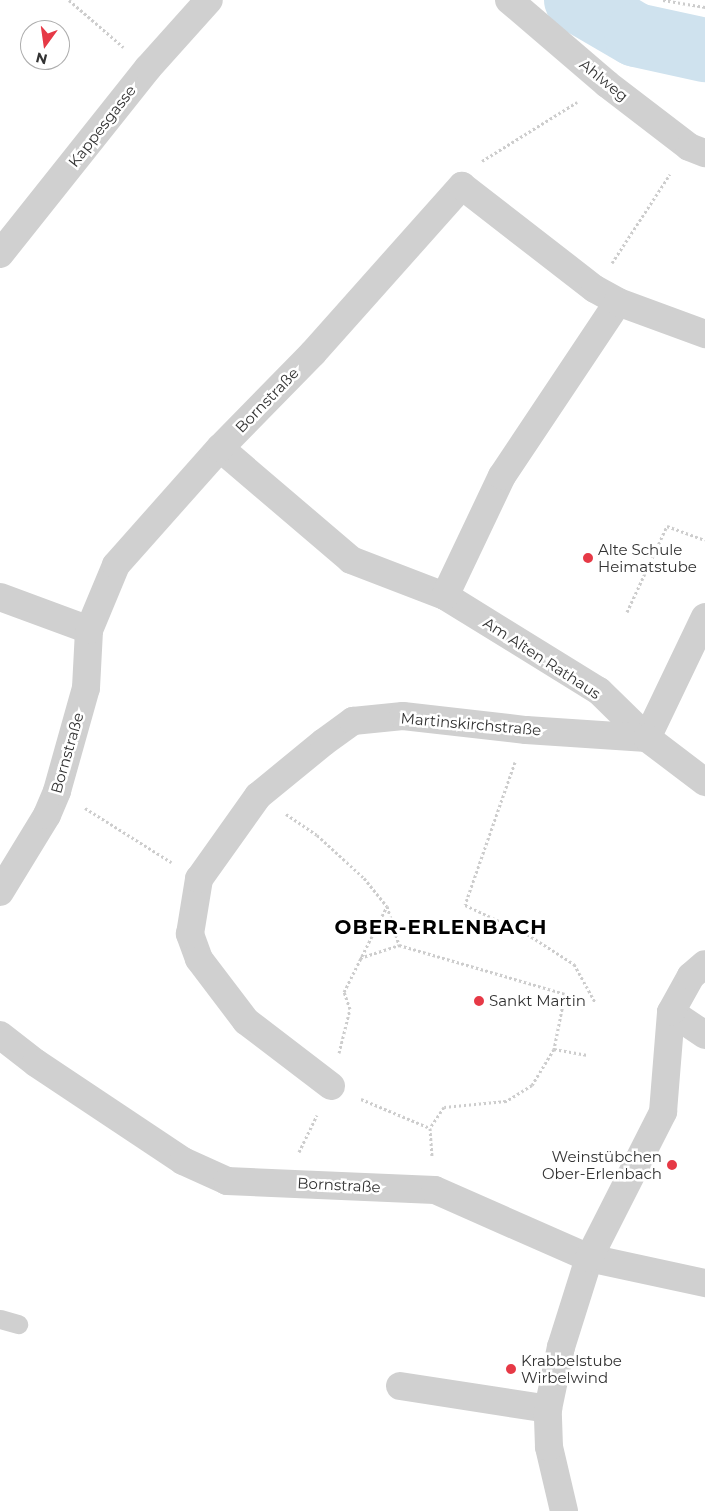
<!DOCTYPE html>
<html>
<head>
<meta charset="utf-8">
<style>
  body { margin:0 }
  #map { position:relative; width:705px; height:1511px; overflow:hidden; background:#fff; font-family:Montserrat,sans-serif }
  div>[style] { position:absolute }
  .river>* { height:64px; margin:-32px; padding:0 32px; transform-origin:32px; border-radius:32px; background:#cfe2ee }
  .path>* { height:3px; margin-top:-1.5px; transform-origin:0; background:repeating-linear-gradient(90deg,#cdcdcd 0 2.5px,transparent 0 5px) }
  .service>* { height:19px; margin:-9.5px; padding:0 9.5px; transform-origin:9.5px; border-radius:9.5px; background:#d0d0d0 }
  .minor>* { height:28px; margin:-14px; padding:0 14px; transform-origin:14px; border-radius:14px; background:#d0d0d0 }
  .dots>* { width:14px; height:14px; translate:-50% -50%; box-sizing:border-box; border:2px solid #fff; border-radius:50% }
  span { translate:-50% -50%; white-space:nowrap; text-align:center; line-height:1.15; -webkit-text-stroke:5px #fff; paint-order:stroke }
  .street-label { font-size:15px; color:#333 }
  .poi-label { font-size:15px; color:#333 }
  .left { translate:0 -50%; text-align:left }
  .right { translate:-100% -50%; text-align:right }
  .district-label { font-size:20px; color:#000; font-weight:700; letter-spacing:1px }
  .north { position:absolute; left:20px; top:20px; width:50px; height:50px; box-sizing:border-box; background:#fff; border:1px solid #adadad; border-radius:50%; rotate:194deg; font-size:14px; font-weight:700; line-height:20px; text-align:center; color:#333 }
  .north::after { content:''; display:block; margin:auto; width:18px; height:22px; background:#e63946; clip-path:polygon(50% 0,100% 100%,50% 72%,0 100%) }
</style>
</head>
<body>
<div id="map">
  <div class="river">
    <div style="left:576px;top:0;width:69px;rotate:30.3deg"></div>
    <div style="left:636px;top:35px;width:71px;rotate:12.3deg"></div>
  </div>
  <div class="path">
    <div style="left:69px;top:0;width:72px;rotate:41deg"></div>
    <div style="left:663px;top:0;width:43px;rotate:9.5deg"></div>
    <div style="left:482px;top:161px;width:112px;rotate:-31.8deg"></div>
    <div style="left:612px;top:263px;width:106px;rotate:-56.9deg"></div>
    <div style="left:627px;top:612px;width:95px;rotate:-65.1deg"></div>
    <div style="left:667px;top:526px;width:40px;rotate:20.2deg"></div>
    <div style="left:515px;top:762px;width:151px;rotate:109.3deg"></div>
    <div style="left:465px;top:905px;width:68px;rotate:25.1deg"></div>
    <div style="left:527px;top:934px;width:56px;rotate:32.6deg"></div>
    <div style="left:574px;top:964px;width:43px;rotate:61.1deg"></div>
    <div style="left:85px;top:808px;width:102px;rotate:32.1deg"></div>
    <div style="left:286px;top:814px;width:37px;rotate:34deg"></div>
    <div style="left:317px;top:835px;width:64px;rotate:42.5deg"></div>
    <div style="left:364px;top:878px;width:36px;rotate:51deg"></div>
    <div style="left:387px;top:906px;width:41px;rotate:72.9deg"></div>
    <div style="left:360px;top:958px;width:41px;rotate:-18.4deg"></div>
    <div style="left:399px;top:945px;width:173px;rotate:16.4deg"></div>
    <div style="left:565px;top:994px;width:56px;rotate:101.3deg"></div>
    <div style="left:554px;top:1049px;width:42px;rotate:121.4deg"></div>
    <div style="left:532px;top:1085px;width:31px;rotate:148deg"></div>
    <div style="left:506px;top:1101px;width:62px;rotate:174.5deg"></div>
    <div style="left:444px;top:1107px;width:25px;rotate:124deg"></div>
    <div style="left:430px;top:1128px;width:29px;rotate:86deg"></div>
    <div style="left:554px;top:1049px;width:34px;rotate:10deg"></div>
    <div style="left:339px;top:1053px;width:45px;rotate:-76deg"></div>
    <div style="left:350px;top:1009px;width:18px;rotate:-109deg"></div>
    <div style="left:344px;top:992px;width:96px;rotate:-63.4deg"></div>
    <div style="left:361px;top:1099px;width:75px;rotate:22.8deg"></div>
    <div style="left:299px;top:1152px;width:41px;rotate:-64.1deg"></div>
  </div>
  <div class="service">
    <div style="left:0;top:1319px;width:19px;rotate:16deg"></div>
  </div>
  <div class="minor">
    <div style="left:509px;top:0;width:129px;rotate:40.6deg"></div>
    <div style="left:607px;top:84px;width:103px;rotate:37.5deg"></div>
    <div style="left:689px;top:147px;width:17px;rotate:21deg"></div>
    <div style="left:0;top:254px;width:238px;rotate:-51.5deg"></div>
    <div style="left:148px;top:68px;width:91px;rotate:-48.1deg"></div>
    <div style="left:220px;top:448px;width:172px;rotate:40.5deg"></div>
    <div style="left:351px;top:560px;width:101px;rotate:21deg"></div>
    <div style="left:445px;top:596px;width:181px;rotate:31.7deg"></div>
    <div style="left:599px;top:691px;width:67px;rotate:44.4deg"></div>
    <div style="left:647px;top:738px;width:134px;rotate:-64.4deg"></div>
    <div style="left:445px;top:596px;width:133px;rotate:-64.6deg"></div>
    <div style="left:502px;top:476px;width:209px;rotate:-56.3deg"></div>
    <div style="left:0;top:597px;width:95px;rotate:20.3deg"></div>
    <div style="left:0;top:892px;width:90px;rotate:-58.6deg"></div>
    <div style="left:47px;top:815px;width:26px;rotate:-67deg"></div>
    <div style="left:57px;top:791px;width:107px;rotate:-74.3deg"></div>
    <div style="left:86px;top:688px;width:58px;rotate:-87deg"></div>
    <div style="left:89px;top:630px;width:70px;rotate:-67.4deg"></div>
    <div style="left:116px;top:565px;width:157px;rotate:-48.4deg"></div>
    <div style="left:220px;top:448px;width:133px;rotate:-45.6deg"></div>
    <div style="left:313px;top:353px;width:224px;rotate:-48.3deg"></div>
    <div style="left:462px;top:186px;width:168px;rotate:37.8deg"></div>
    <div style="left:595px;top:289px;width:26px;rotate:29deg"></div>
    <div style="left:618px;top:302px;width:93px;rotate:20.2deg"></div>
    <div style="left:671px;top:1012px;width:41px;rotate:34.1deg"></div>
    <div style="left:0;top:1035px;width:46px;rotate:37.9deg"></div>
    <div style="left:36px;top:1063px;width:177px;rotate:33.7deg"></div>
    <div style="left:183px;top:1161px;width:48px;rotate:24.4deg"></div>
    <div style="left:227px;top:1181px;width:208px;rotate:2.5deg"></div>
    <div style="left:435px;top:1190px;width:168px;rotate:23.8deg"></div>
    <div style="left:589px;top:1258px;width:119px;rotate:12.2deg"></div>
    <div style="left:331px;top:1086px;width:107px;rotate:-142.6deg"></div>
    <div style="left:246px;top:1021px;width:78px;rotate:-127.2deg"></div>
    <div style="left:199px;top:959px;width:27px;rotate:-110deg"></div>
    <div style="left:190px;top:934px;width:56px;rotate:-80.7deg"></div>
    <div style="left:199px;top:879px;width:102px;rotate:-54.6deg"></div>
    <div style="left:258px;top:796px;width:85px;rotate:-39.3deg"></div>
    <div style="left:324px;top:742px;width:36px;rotate:-36deg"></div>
    <div style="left:353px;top:721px;width:50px;rotate:-5.7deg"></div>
    <div style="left:403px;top:716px;width:124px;rotate:6.5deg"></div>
    <div style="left:526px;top:730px;width:121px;rotate:3.8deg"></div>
    <div style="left:647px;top:738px;width:73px;rotate:37.2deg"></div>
    <div style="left:400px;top:1386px;width:150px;rotate:8.8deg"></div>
    <div style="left:564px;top:1511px;width:66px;rotate:-103.2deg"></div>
    <div style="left:549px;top:1447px;width:38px;rotate:-92deg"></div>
    <div style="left:548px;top:1409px;width:63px;rotate:-78.2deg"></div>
    <div style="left:561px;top:1347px;width:93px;rotate:-72.5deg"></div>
    <div style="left:589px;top:1258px;width:164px;rotate:-63.1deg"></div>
    <div style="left:663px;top:1112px;width:100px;rotate:-85.4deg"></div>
    <div style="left:671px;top:1012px;width:41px;rotate:-60.9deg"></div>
    <div style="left:691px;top:976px;width:18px;rotate:-41deg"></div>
  </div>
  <div class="dots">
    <div style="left:588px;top:558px;background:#e63946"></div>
    <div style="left:479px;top:1001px;background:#e63946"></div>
    <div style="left:672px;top:1165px;background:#e63946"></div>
    <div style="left:511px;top:1369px;background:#e63946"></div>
  </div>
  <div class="street-label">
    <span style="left:604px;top:80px;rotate:39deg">Ahlweg</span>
    <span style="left:102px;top:126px;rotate:-52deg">Kappesgasse</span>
    <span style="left:267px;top:400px;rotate:-46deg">Bornstraße</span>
    <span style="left:542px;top:658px;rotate:33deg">Am Alten Rathaus</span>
    <span style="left:471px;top:724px;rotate:5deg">Martinskirchstraße</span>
    <span style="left:67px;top:753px;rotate:-74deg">Bornstraße</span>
    <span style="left:339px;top:1185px;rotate:3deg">Bornstraße</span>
  </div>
  <div class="poi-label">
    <span class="left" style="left:598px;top:558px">Alte Schule<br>Heimatstube</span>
    <span class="left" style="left:489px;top:1001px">Sankt Martin</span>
    <span class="right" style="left:662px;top:1165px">Weinstübchen<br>Ober-Erlenbach</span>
    <span class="left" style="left:521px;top:1369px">Krabbelstube<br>Wirbelwind</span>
  </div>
  <div class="district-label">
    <span style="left:441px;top:927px">OBER-ERLENBACH</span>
  </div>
  <div class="north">N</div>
</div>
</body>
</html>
